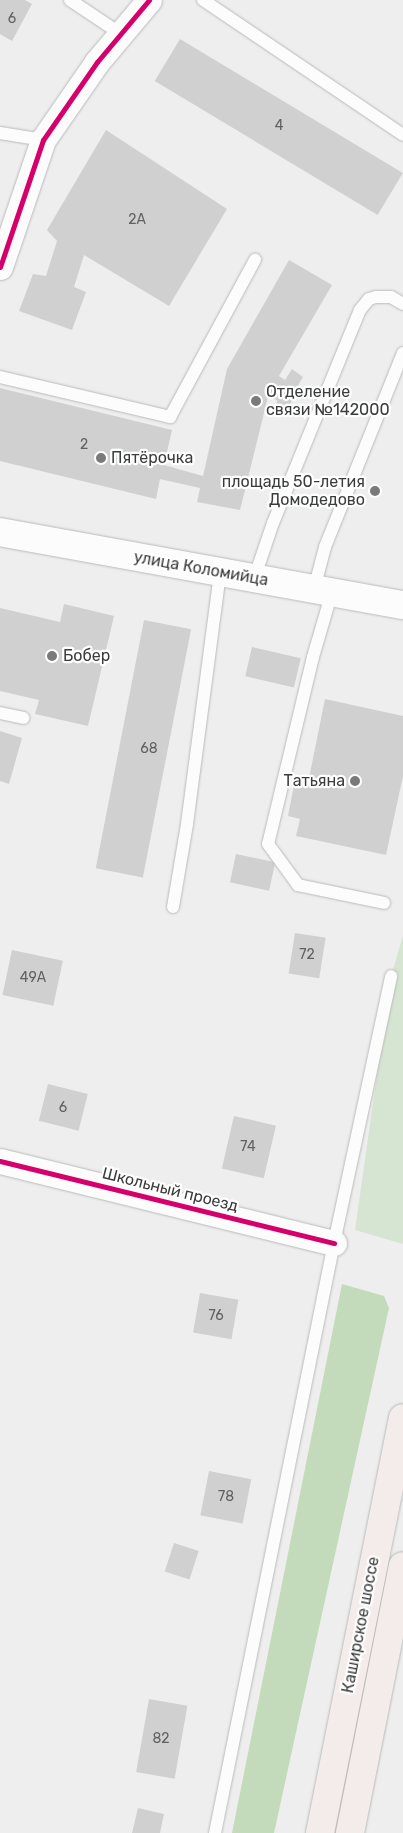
<!DOCTYPE html>
<html>
<head>
<meta charset="utf-8">
<style>
  body { margin:0 }
  #map { position:relative; width:403px; height:1833px; overflow:hidden; background:#eee; font-family:Rubik,sans-serif }
  div>[style] { position:absolute }
  .green>* { inset:0; background:#d6e5d1 }
  .forest>* { inset:0; background:#c4dbbb }
  .building>* { inset:0; background:#d0d0d0; transform-origin:0 0 }
  .roads { filter:drop-shadow(0 0 1px #bababa) drop-shadow(0 0 1px #bababa) }
  .service>* { height:12px; margin:-6px; padding:0 6px; transform-origin:6px; border-radius:6px; background:#fcfcfc }
  .minor>* { height:25px; margin:-12.5px; padding:0 12.5px; transform-origin:12.5px; border-radius:12.5px; background:#fcfcfc }
  .secondary>* { height:28px; margin:-14px; padding:0 14px; transform-origin:14px; border-radius:14px; background:#fcfcfc }
  .primary>* { height:28px; margin:-14px; padding:0 14px; transform-origin:14px; border-radius:14px; background:#f4ecea }
  .cycleway>* { height:5px; margin:-2.5px; padding:0 2.5px; transform-origin:2.5px; border-radius:2.5px; background:#d6006c }
  .dots>* { width:14px; height:14px; translate:-50% -50%; box-sizing:border-box; border:2px solid #fff; border-radius:50% }
  span { translate:-50% -50%; white-space:nowrap; text-align:center; line-height:1.15; -webkit-text-stroke:4.5px #fff; paint-order:stroke }
  .number-label { font-size:14px; color:#606161 }
  .number-label span { -webkit-text-stroke-width:0 }
  .poi-label { font-size:16px; color:#3b3c3c }
  .left { translate:0 -50%; text-align:left }
  .right { translate:-100% -50%; text-align:right }
  .street-label { font-size:16px; color:#3b3c3c }
</style>
</head>
<body>
<div id="map">
  <div class="green">
    <div style="clip-path:polygon(403px 936px,403px 1244px,355px 1230px,391px 976px)"></div>
  </div>
  <div class="forest">
    <div style="clip-path:polygon(342px 1284px,384px 1296px,389px 1308px,274px 1833px,232px 1833px)"></div>
  </div>
  <div class="building">
    <div style="clip-path:polygon(0 0,25px 0,32px 4px,12px 41px,0 34px)"></div>
    <div style="left:180px;top:39px;width:260px;height:49px;rotate:31deg"></div>
    <div style="clip-path:polygon(106px 130px,227px 209px,169px 306px,84px 255px,74px 287px,86px 292px,72px 330px,19px 311px,33px 274px,46px 276px,57px 241px,47px 230px)"></div>
    <div style="clip-path:polygon(289px 260px,332px 285px,279px 376px,285px 380px,292px 369px,303px 377px,293px 394px,289px 414px,276px 409px,277px 400px,268px 397px,240px 510px,197px 502px,200px 488px,160px 479px,156px 499px,0 461px,0 388px,172px 430px,164px 465px,203px 476px,227px 369px)"></div>
    <div style="clip-path:polygon(64px 604px,114px 616px,88px 726px,35px 714px,39px 700px,0 691px,0 608px,60px 622px)"></div>
    <div style="left:144px;top:620px;width:48px;height:253px;rotate:11deg"></div>
    <div style="left:252px;top:647px;width:50px;height:30px;rotate:13deg"></div>
    <div style="clip-path:polygon(325px 699px,403px 716px,403px 776px,386px 855px,296px 836px,300px 819px,288px 816px,294px 785px,307px 788px)"></div>
    <div style="clip-path:polygon(0 731px,22px 738px,9px 784px,0 781px)"></div>
    <div style="left:236px;top:854px;width:40px;height:29px;rotate:12deg"></div>
    <div style="left:295px;top:933px;width:31px;height:41px;rotate:9deg"></div>
    <div style="left:12px;top:950px;width:52px;height:46px;rotate:12deg"></div>
    <div style="left:48px;top:1084px;width:41px;height:38px;rotate:14deg"></div>
    <div style="left:234px;top:1116px;width:43px;height:54px;rotate:13deg"></div>
    <div style="left:200px;top:1293px;width:39px;height:40px;rotate:10deg"></div>
    <div style="left:209px;top:1471px;width:43px;height:45px;rotate:11deg"></div>
    <div style="left:174px;top:1543px;width:26px;height:30px;rotate:18deg"></div>
    <div style="left:149px;top:1699px;width:39px;height:74px;rotate:10deg"></div>
    <div style="clip-path:polygon(138px 1808px,164px 1814px,160px 1833px,132px 1833px)"></div>
  </div>
  <div class="roads">
    <div class="service">
      <div style="left:70px;top:0;width:61px;rotate:33.7deg"></div>
      <div style="left:203px;top:0;width:241px;rotate:34deg"></div>
      <div style="left:0;top:133px;width:44px;rotate:9.2deg"></div>
      <div style="left:0;top:377px;width:175px;rotate:13.2deg"></div>
      <div style="left:170px;top:417px;width:179px;rotate:-61.6deg"></div>
      <div style="left:254px;top:579px;width:59px;rotate:-71.3deg"></div>
      <div style="left:273px;top:523px;width:230px;rotate:-67.8deg"></div>
      <div style="left:360px;top:310px;width:14px;rotate:-51deg"></div>
      <div style="left:369px;top:299px;width:7px;rotate:-16deg"></div>
      <div style="left:376px;top:297px;width:15px"></div>
      <div style="left:391px;top:297px;width:14px;rotate:30deg"></div>
      <div style="left:314px;top:589px;width:43px;rotate:-75.3deg"></div>
      <div style="left:325px;top:547px;width:209px;rotate:-68.1deg"></div>
      <div style="left:332px;top:592px;width:68px;rotate:106.3deg"></div>
      <div style="left:313px;top:657px;width:192px;rotate:103.5deg"></div>
      <div style="left:268px;top:844px;width:51px;rotate:53.8deg"></div>
      <div style="left:298px;top:885px;width:88px;rotate:11.8deg"></div>
      <div style="left:0;top:713px;width:24px;rotate:12deg"></div>
      <div style="left:173px;top:907px;width:84px;rotate:-80.4deg"></div>
      <div style="left:187px;top:824px;width:253px;rotate:-82.5deg"></div>
      <div style="left:215px;top:1833px;width:602px;rotate:-78.6deg"></div>
      <div style="left:334px;top:1243px;width:273px;rotate:-77.9deg"></div>
    </div>
    <div class="minor">
      <div style="left:0;top:267px;width:134px;rotate:-71.3deg"></div>
      <div style="left:43px;top:140px;width:95px;rotate:-55.3deg"></div>
      <div style="left:97px;top:62px;width:81px;rotate:-50deg"></div>
      <div style="left:0;top:1161px;width:344px;rotate:13.8deg"></div>
    </div>
    <div class="secondary">
      <div style="left:0;top:532px;width:410px;rotate:10.3deg"></div>
    </div>
    <div class="primary">
      <div style="left:320px;top:1833px;width:423px;rotate:-78.7deg"></div>
      <div style="left:350px;top:1833px;width:272px;rotate:-78.8deg"></div>
    </div>
  </div>
  <div class="cycleway">
    <div style="left:0;top:267px;width:134px;rotate:-71.3deg"></div>
    <div style="left:43px;top:140px;width:95px;rotate:-55.3deg"></div>
    <div style="left:97px;top:62px;width:81px;rotate:-50deg"></div>
    <div style="left:0;top:1161px;width:344px;rotate:13.8deg"></div>
  </div>
  <div class="dots">
    <div style="left:256px;top:401px;background:#7a7a7a"></div>
    <div style="left:101px;top:458px;background:#7a7a7a"></div>
    <div style="left:375px;top:491px;background:#7a7a7a"></div>
    <div style="left:52px;top:656px;background:#7a7a7a"></div>
    <div style="left:355px;top:781px;background:#7a7a7a"></div>
  </div>
  <div class="number-label">
    <span style="left:12px;top:19px">6</span>
    <span style="left:279px;top:126px">4</span>
    <span style="left:137px;top:220px">2А</span>
    <span style="left:84px;top:445px">2</span>
    <span style="left:149px;top:749px">68</span>
    <span style="left:307px;top:955px">72</span>
    <span style="left:33px;top:978px">49А</span>
    <span style="left:63px;top:1108px">6</span>
    <span style="left:248px;top:1147px">74</span>
    <span style="left:216px;top:1316px">76</span>
    <span style="left:226px;top:1497px">78</span>
    <span style="left:161px;top:1739px">82</span>
  </div>
  <div class="poi-label">
    <span class="left" style="left:266px;top:401px">Отделение<br>связи №142000</span>
    <span class="left" style="left:111px;top:458px">Пятёрочка</span>
    <span class="right" style="left:365px;top:491px">площадь 50-летия<br>Домодедово</span>
    <span class="left" style="left:63px;top:656px">Бобер</span>
    <span class="right" style="left:345px;top:781px">Татьяна</span>
  </div>
  <div class="street-label">
    <span style="left:201px;top:569px;rotate:10deg">улица Коломийца</span>
    <span style="left:170px;top:1190px;rotate:14deg">Школьный проезд</span>
    <span style="left:361px;top:1625px;rotate:-79deg">Каширское шоссе</span>
  </div>
</div>
</body>
</html>
